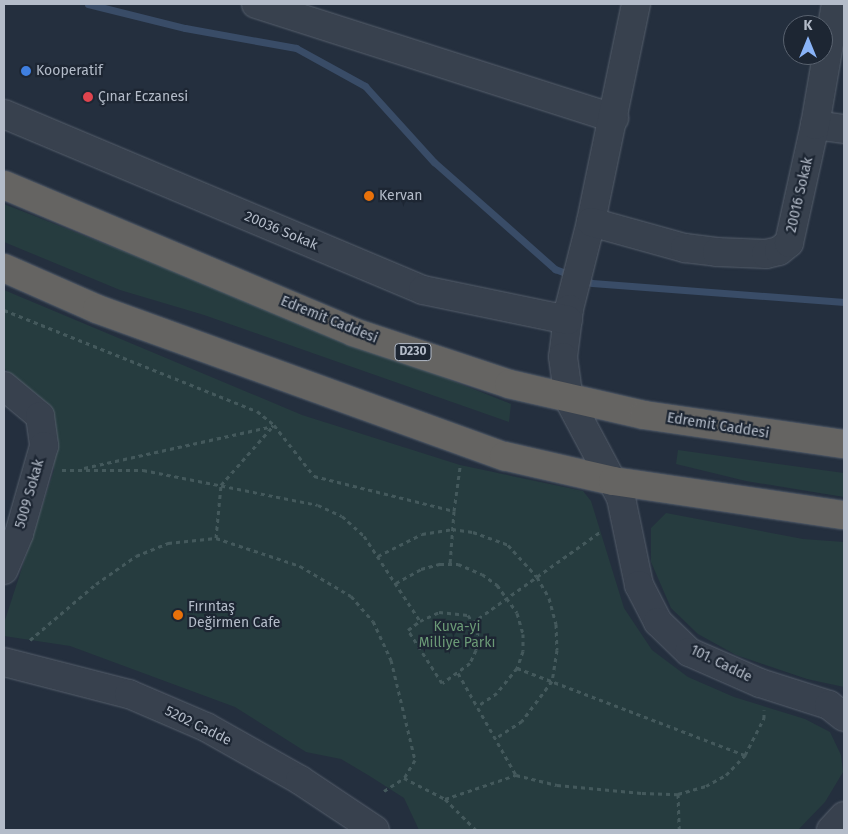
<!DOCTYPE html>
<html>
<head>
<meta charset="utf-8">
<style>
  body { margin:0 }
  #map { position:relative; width:848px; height:834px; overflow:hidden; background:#242f3e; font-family:"Fira Sans",sans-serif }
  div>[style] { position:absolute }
  .green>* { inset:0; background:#263c3f }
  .stream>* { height:7px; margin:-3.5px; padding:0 3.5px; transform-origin:3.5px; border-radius:3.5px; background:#394c67 }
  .path>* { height:3px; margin-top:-1.5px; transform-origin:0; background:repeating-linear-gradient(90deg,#44595c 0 4px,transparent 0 8px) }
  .roads { filter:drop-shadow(0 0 1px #565f6c) drop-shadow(0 0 1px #565f6c) }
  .minor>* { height:28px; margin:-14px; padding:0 14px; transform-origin:14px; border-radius:14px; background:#38414e }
  .trunk>* { height:28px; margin:-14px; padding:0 14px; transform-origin:14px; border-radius:14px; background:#656462 }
  .dots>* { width:14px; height:14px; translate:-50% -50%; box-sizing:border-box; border:2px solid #1d2633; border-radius:50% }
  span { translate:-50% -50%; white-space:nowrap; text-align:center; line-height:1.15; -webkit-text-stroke:4.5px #1d2633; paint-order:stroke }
  .shield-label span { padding:1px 4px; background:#1d2633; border:1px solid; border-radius:4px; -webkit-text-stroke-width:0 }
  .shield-label { font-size:12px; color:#b4bcc9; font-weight:700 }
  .poi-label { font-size:14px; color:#b4bcc9 }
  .left { translate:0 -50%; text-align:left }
  .street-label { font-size:14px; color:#b4bcc9 }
  .park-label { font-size:14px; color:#6b9a76 }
  .frame { position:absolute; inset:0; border:5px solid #b4bcc9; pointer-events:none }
  .north { position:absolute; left:783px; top:15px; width:50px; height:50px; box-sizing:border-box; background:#1d2633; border:1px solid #59626f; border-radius:50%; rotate:0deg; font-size:14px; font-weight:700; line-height:20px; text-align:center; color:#b4bcc9 }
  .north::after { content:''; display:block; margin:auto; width:18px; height:22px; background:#8ab4f8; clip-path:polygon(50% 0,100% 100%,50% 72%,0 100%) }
</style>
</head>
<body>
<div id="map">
  <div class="green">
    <div style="clip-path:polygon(4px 204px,511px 404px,509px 422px,204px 315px,120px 290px,4px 242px)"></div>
    <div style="clip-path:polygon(4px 290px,302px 415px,460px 465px,583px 491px,591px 501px,624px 608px,652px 650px,688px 677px,734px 697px,805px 719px,830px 732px,841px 755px,843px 772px,825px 802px,798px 830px,419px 830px,404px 798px,368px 775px,341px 759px,306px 752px,235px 707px,70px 646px,4px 636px,4px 623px,54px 470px,51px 406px,4px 368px)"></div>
    <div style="clip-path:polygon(678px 450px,844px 473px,844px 497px,746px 481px,676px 464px)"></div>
    <div style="clip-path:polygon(666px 513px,803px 539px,844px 542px,844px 687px,807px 679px,736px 655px,698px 634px,671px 608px,651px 562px,651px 528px)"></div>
  </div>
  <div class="stream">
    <div style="left:88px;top:4px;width:100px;rotate:13.9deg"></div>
    <div style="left:185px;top:28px;width:113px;rotate:10.2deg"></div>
    <div style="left:296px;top:48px;width:79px;rotate:28.8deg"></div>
    <div style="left:365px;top:86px;width:103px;rotate:47.8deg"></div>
    <div style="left:434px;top:162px;width:162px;rotate:41.5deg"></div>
    <div style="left:555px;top:269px;width:19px;rotate:21deg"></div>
    <div style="left:583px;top:280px;width:9px;rotate:18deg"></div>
    <div style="left:592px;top:283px;width:253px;rotate:4.3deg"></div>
  </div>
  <div class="path">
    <div style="left:4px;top:310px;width:272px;rotate:21.8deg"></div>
    <div style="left:257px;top:411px;width:22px;rotate:39deg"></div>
    <div style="left:274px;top:425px;width:65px;rotate:51.9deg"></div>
    <div style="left:314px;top:476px;width:144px;rotate:14deg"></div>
    <div style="left:454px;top:511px;width:53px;rotate:94.3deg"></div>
    <div style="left:84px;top:468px;width:194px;rotate:-12.5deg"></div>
    <div style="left:62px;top:470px;width:81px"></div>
    <div style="left:143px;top:470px;width:178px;rotate:11.3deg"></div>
    <div style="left:318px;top:505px;width:26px;rotate:25deg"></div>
    <div style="left:342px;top:516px;width:30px;rotate:42deg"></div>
    <div style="left:364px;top:536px;width:102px;rotate:56.6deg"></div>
    <div style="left:420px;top:621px;width:21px;rotate:-25deg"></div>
    <div style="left:439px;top:612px;width:29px;rotate:6deg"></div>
    <div style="left:468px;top:615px;width:19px;rotate:58deg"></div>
    <div style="left:478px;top:631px;width:19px;rotate:96deg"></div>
    <div style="left:476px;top:650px;width:14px;rotate:115deg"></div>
    <div style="left:470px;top:663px;width:34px;rotate:144deg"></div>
    <div style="left:442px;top:683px;width:63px;rotate:-122.7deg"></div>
    <div style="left:408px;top:630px;width:15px;rotate:-37deg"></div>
    <div style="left:454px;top:511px;width:44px;rotate:-82.2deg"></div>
    <div style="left:216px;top:538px;width:53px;rotate:-84.6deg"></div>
    <div style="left:221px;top:485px;width:79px;rotate:-48.6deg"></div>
    <div style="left:378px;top:556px;width:49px;rotate:-26.6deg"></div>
    <div style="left:422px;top:534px;width:30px;rotate:-9deg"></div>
    <div style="left:452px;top:529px;width:21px;rotate:8deg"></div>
    <div style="left:473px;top:532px;width:37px;rotate:20deg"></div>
    <div style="left:508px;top:545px;width:43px;rotate:47.8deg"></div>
    <div style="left:537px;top:577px;width:24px;rotate:60deg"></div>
    <div style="left:549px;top:598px;width:27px;rotate:75deg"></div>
    <div style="left:556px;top:624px;width:26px;rotate:88deg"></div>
    <div style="left:557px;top:650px;width:31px;rotate:99deg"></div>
    <div style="left:552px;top:681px;width:50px;rotate:126.9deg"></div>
    <div style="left:522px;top:721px;width:31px;rotate:147deg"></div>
    <div style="left:396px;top:583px;width:29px;rotate:-29deg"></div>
    <div style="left:421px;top:569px;width:20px;rotate:-15deg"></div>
    <div style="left:440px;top:564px;width:18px"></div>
    <div style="left:458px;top:564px;width:26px;rotate:23deg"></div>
    <div style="left:482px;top:574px;width:19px;rotate:36deg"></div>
    <div style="left:497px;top:585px;width:34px;rotate:54deg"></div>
    <div style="left:517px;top:613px;width:22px;rotate:74deg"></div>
    <div style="left:523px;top:634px;width:17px;rotate:90deg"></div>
    <div style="left:523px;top:651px;width:18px;rotate:109deg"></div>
    <div style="left:517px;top:668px;width:32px;rotate:129deg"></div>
    <div style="left:497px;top:693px;width:23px;rotate:146deg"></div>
    <div style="left:472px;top:623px;width:157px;rotate:-35.4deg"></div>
    <div style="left:30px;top:640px;width:87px;rotate:-40.3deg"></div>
    <div style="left:96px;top:584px;width:49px;rotate:-35deg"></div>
    <div style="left:136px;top:556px;width:35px;rotate:-22deg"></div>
    <div style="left:168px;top:543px;width:48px;rotate:-5.9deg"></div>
    <div style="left:216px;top:538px;width:89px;rotate:18.4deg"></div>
    <div style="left:300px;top:566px;width:59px;rotate:30.5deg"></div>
    <div style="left:351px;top:596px;width:33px;rotate:49deg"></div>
    <div style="left:373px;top:621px;width:43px;rotate:65.2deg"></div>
    <div style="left:391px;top:660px;width:103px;rotate:76.5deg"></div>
    <div style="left:415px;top:760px;width:21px;rotate:121deg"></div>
    <div style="left:517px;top:668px;width:244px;rotate:20.9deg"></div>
    <div style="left:458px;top:673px;width:117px;rotate:60.4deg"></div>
    <div style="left:384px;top:791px;width:24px;rotate:-33deg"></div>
    <div style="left:404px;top:778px;width:46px;rotate:27.1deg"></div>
    <div style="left:445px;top:799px;width:44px;rotate:45deg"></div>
    <div style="left:678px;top:794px;width:36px;rotate:88deg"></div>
    <div style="left:445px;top:799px;width:75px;rotate:-18.7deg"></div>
    <div style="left:516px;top:775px;width:42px;rotate:13.7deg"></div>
    <div style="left:557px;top:785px;width:85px;rotate:5.4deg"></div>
    <div style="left:642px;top:793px;width:36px;rotate:2deg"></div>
    <div style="left:678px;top:794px;width:29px;rotate:-16deg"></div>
    <div style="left:706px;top:786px;width:23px;rotate:-29deg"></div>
    <div style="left:726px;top:775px;width:28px;rotate:-46deg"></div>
    <div style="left:745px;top:755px;width:42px;rotate:-62.8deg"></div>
    <div style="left:764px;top:718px;width:8px;rotate:-90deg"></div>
  </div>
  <div class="roads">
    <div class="minor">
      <div style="left:256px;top:4px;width:376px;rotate:17.7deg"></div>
      <div style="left:636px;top:4px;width:223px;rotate:101.7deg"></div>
      <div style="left:591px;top:222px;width:90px;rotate:104.2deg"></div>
      <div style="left:569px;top:309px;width:48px;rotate:97.1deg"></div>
      <div style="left:563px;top:357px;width:43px;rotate:82.1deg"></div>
      <div style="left:569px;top:400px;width:111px;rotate:62deg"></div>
      <div style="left:621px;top:498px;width:89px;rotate:78.3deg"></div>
      <div style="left:639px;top:585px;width:42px;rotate:62.8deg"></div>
      <div style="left:658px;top:622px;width:43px;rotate:44.1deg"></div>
      <div style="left:689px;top:652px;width:77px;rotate:23.6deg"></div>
      <div style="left:760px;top:683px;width:72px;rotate:17.7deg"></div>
      <div style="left:829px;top:705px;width:19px;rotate:39deg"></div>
      <div style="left:4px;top:114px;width:454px;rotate:22.8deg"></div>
      <div style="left:423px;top:290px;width:148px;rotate:11.7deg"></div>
      <div style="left:815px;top:125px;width:29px;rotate:8deg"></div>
      <div style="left:591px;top:222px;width:98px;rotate:15.5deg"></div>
      <div style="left:685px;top:248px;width:32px;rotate:7deg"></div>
      <div style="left:717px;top:252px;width:49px;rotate:2.3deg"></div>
      <div style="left:766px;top:254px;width:13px;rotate:-13deg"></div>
      <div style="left:779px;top:251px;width:13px;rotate:-39deg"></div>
      <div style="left:789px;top:243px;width:121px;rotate:-77.6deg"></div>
      <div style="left:815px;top:125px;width:123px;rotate:-80.2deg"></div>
      <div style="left:4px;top:386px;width:47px;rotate:39.8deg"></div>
      <div style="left:40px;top:416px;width:30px;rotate:82deg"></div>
      <div style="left:44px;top:446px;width:91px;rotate:105.9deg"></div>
      <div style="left:19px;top:534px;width:39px;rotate:113deg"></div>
      <div style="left:4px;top:662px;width:129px;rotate:14.4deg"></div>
      <div style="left:129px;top:694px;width:84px;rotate:23.2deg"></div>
      <div style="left:206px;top:727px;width:108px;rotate:29.4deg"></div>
      <div style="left:300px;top:780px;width:90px;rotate:33.7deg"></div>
      <div style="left:831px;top:830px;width:19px;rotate:-47deg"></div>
    </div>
    <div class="trunk">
      <div style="left:4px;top:185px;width:379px;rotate:22.8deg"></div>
      <div style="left:353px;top:332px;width:164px;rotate:18.4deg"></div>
      <div style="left:509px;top:384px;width:139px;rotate:12.9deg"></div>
      <div style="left:644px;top:415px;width:202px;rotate:8.3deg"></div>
      <div style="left:4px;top:268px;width:102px;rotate:23.8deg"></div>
      <div style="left:97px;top:309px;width:433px;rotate:19.9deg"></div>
      <div style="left:504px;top:456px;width:112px;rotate:12.9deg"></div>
      <div style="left:613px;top:481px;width:233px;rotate:8.4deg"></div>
    </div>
  </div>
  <div class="dots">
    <div style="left:26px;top:71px;background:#3f7fe0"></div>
    <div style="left:88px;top:97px;background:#e0444e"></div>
    <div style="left:369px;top:196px;background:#e8710a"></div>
    <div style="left:178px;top:615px;background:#e8710a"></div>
  </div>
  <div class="shield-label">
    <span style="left:413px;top:352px">D230</span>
  </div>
  <div class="poi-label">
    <span class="left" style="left:36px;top:71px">Kooperatif</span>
    <span class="left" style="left:98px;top:97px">Çınar Eczanesi</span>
    <span class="left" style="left:379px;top:196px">Kervan</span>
    <span class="left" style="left:188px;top:615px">Fırıntaş<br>Değirmen Cafe</span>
  </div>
  <div class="street-label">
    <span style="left:800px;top:195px;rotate:-77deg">20016 Sokak</span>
    <span style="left:281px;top:231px;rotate:23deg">20036 Sokak</span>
    <span style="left:329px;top:320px;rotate:22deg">Edremit Caddesi</span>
    <span style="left:718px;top:426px;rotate:9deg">Edremit Caddesi</span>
    <span style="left:30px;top:494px;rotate:-74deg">5009 Sokak</span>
    <span style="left:721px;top:664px;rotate:26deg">101. Cadde</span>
    <span style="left:198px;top:726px;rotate:26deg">5202 Cadde</span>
  </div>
  <div class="park-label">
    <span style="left:457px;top:635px">Kuva-yi<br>Milliye Parkı</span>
  </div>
  <div class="frame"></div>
  <div class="north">K</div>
</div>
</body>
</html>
